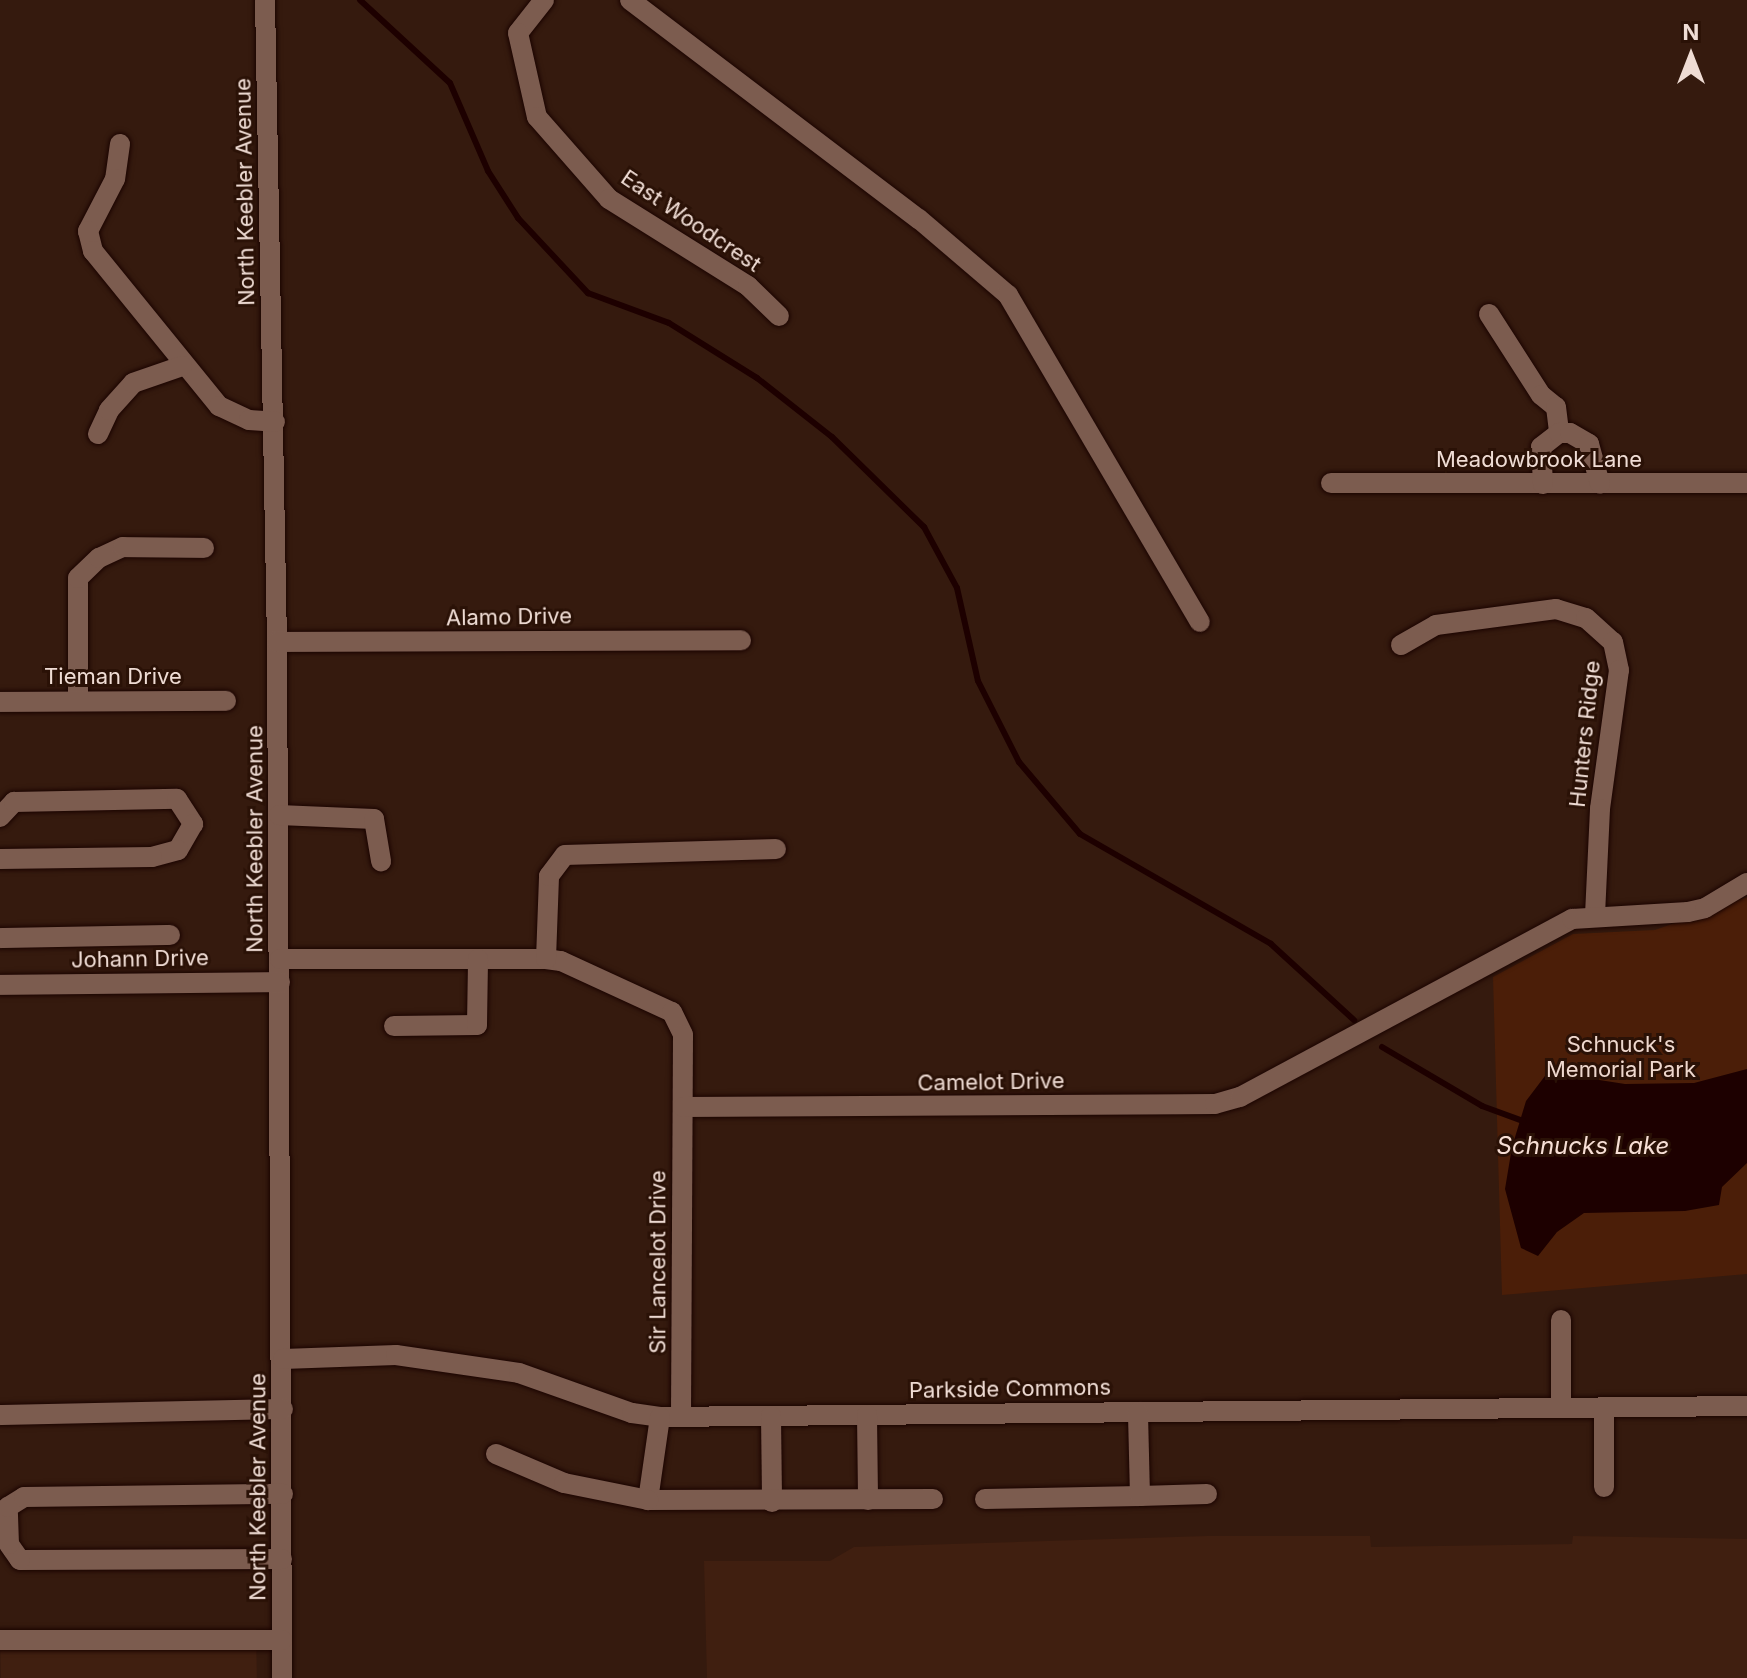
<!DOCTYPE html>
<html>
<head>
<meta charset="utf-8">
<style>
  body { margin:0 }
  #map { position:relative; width:1747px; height:1678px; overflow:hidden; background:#351a0e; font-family:Inter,sans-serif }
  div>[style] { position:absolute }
  .built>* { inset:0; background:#401f10; transform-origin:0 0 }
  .green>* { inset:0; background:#4b1e08 }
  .water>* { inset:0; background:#1d0000 }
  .stream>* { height:6px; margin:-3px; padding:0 3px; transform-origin:3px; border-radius:3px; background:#1d0000 }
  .roads { filter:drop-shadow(0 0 2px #1b0400) drop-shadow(0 0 2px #1b0400) }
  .minor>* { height:20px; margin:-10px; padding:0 10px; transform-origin:10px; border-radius:10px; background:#7c5c4f }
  span { translate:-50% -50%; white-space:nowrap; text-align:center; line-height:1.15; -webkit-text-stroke:6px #2a1106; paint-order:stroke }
  .street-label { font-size:22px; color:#efdcd4 }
  .park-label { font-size:22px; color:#eed7cd }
  .water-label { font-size:24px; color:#f7dfd5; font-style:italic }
  .north { position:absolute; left:1651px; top:16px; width:80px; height:80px; -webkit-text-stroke:6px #2a1106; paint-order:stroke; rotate:0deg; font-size:22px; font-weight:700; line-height:32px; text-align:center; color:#efdcd4 }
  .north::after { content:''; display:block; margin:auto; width:28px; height:36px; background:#efdcd4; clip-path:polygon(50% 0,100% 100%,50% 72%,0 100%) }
</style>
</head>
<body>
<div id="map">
  <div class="built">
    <div style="clip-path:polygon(1208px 1536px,1370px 1536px,1371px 1547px,1572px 1544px,1573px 1536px,1747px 1539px,1747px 1678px,707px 1678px,704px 1561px,830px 1561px,854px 1547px)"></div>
    <div style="left:256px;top:1629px;width:49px;height:256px;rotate:89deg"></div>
  </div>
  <div class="green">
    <div style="clip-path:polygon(1747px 897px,1747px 1274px,1502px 1295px,1493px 977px,1573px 934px,1655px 930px)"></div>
  </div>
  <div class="water">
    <div style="clip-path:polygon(1747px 1069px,1747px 1163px,1722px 1187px,1719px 1205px,1685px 1211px,1584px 1213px,1557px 1232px,1538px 1256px,1521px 1248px,1505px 1189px,1512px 1147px,1526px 1101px,1548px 1072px,1625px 1084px,1694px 1083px)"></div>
  </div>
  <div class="stream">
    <div style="left:360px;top:0;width:122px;rotate:42.7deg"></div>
    <div style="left:450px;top:83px;width:96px;rotate:66.6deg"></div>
    <div style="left:488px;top:171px;width:56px;rotate:57.4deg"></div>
    <div style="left:518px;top:218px;width:103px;rotate:47deg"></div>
    <div style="left:588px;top:293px;width:86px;rotate:20.3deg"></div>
    <div style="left:669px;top:323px;width:104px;rotate:32deg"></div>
    <div style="left:757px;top:378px;width:95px;rotate:38.2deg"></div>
    <div style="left:832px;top:437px;width:129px;rotate:44.4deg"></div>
    <div style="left:924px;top:527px;width:69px;rotate:61.6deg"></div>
    <div style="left:957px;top:588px;width:95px;rotate:77.3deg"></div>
    <div style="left:978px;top:681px;width:91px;rotate:63.2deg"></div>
    <div style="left:1019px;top:762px;width:94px;rotate:49.7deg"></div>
    <div style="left:1080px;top:834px;width:220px;rotate:29.9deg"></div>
    <div style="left:1271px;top:944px;width:113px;rotate:42.5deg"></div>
    <div style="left:1382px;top:1047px;width:116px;rotate:30.5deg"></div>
    <div style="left:1482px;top:1106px;width:44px;rotate:20.1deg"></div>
  </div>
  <div class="roads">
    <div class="minor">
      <div style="left:265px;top:0;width:642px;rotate:88.93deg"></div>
      <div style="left:277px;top:642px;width:1036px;rotate:89.72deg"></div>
      <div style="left:544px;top:0;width:42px;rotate:128.2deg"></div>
      <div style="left:518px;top:33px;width:86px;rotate:77.3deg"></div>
      <div style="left:537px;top:117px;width:109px;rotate:48.7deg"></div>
      <div style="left:609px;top:199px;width:164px;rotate:32deg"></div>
      <div style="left:748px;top:286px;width:43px;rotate:44.1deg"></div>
      <div style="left:630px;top:0;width:363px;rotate:37.2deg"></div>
      <div style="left:919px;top:219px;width:117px;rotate:40.5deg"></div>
      <div style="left:1008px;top:295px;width:379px;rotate:59.6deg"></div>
      <div style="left:120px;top:144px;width:35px;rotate:98deg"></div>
      <div style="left:115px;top:179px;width:59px;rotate:117.4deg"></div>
      <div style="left:88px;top:231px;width:21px;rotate:76deg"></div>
      <div style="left:93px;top:251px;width:200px;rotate:50.9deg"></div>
      <div style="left:219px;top:406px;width:33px;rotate:25deg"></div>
      <div style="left:249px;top:420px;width:26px;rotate:4deg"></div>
      <div style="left:1489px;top:314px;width:96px;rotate:57.3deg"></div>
      <div style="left:1541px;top:395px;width:19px;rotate:39deg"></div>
      <div style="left:1556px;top:407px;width:26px;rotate:83deg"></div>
      <div style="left:98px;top:434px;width:26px;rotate:-65deg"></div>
      <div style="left:109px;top:410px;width:36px;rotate:-48deg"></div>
      <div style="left:133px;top:383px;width:52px;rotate:-19.1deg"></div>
      <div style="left:1331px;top:483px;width:416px"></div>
      <div style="left:1543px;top:484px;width:37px;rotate:-93deg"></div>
      <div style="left:1541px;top:447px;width:23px;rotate:-38deg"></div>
      <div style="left:1559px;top:433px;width:11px"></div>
      <div style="left:1570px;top:433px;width:22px;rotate:30deg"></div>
      <div style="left:1589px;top:444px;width:41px;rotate:74.6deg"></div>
      <div style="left:277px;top:642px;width:464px;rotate:-0.2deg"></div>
      <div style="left:1401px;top:645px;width:40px;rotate:-29.7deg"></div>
      <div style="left:1436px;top:625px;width:121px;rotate:-7.6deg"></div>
      <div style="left:1556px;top:609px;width:31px;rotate:17deg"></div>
      <div style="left:1586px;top:618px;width:36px;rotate:42deg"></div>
      <div style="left:1613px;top:642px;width:29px;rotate:78deg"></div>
      <div style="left:1619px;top:670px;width:140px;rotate:97.8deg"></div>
      <div style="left:1600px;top:809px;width:108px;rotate:92.7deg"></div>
      <div style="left:78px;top:700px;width:122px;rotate:-90deg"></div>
      <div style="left:78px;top:578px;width:29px;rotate:-44deg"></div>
      <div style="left:99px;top:558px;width:26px;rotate:-25deg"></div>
      <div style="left:123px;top:547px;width:81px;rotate:0.7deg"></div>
      <div style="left:0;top:702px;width:226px;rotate:-0.3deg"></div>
      <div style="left:279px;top:815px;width:95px;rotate:2.4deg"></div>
      <div style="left:374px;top:819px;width:43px;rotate:80.5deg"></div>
      <div style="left:0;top:817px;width:21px;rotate:-47deg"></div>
      <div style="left:14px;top:802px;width:163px;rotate:-1.1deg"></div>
      <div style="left:177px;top:799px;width:30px;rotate:57deg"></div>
      <div style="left:193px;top:824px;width:30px;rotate:120deg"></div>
      <div style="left:178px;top:850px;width:27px;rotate:165deg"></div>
      <div style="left:152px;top:857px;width:152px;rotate:179.2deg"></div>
      <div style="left:0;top:938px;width:170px;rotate:-1deg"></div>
      <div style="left:280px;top:959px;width:266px"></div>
      <div style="left:546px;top:959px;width:15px;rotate:8deg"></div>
      <div style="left:561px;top:961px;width:122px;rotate:24.7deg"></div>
      <div style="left:672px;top:1012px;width:25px;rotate:64deg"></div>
      <div style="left:683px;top:1035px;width:381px;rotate:90.3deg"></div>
      <div style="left:546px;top:959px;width:83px;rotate:-87.9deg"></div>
      <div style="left:549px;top:876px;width:26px;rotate:-53deg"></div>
      <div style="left:565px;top:855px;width:211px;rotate:-1.6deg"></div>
      <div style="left:0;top:985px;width:280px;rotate:-0.6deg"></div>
      <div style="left:394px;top:1026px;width:83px;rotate:-0.7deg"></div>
      <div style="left:477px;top:1025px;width:66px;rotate:-89.1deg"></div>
      <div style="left:683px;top:1107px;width:532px;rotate:-0.32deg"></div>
      <div style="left:1215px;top:1104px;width:26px;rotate:-16deg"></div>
      <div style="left:1240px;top:1097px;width:377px;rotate:-28.2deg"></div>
      <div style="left:1572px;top:919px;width:116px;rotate:-3.5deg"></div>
      <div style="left:1688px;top:912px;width:17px;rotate:-13deg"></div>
      <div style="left:1705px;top:908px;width:49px;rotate:-30.8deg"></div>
      <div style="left:1561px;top:1320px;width:88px;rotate:90deg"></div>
      <div style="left:283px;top:1359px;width:113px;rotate:-2deg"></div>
      <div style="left:396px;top:1355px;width:124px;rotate:8.3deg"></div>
      <div style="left:519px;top:1373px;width:120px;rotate:19.5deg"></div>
      <div style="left:632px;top:1413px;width:28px;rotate:8deg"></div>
      <div style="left:660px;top:1417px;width:1087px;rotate:-0.58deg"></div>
      <div style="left:1604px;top:1407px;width:80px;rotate:90deg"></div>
      <div style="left:0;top:1415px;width:283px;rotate:-1.2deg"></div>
      <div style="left:867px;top:1415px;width:85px;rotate:89.3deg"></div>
      <div style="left:771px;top:1416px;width:86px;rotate:89.3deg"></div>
      <div style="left:660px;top:1417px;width:84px;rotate:98.2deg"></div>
      <div style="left:648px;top:1500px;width:285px;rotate:-0.2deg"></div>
      <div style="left:496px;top:1454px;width:74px;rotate:23.1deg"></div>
      <div style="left:564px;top:1483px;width:86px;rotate:11.4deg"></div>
      <div style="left:1140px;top:1496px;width:67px;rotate:-1.7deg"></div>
      <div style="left:985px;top:1499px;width:155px;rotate:-1.1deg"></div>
      <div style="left:1140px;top:1496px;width:84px;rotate:-91.4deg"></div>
      <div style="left:282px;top:1559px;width:262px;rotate:179.8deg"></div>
      <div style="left:20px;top:1560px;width:19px;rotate:-125deg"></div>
      <div style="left:9px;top:1544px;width:37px;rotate:-92deg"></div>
      <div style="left:8px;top:1507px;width:19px;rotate:-32deg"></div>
      <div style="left:24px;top:1497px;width:259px;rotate:-0.7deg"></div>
      <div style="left:0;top:1640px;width:282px"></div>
    </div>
  </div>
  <div class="street-label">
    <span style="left:245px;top:192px;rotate:-91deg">North Keebler Avenue</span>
    <span style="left:691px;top:221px;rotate:34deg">East Woodcrest</span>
    <span style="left:1539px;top:460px">Meadowbrook Lane</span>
    <span style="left:509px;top:617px;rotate:-1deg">Alamo Drive</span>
    <span style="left:113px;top:677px">Tieman Drive</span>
    <span style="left:1585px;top:734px;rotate:-84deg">Hunters Ridge</span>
    <span style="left:255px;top:839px;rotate:-90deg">North Keebler Avenue</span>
    <span style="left:140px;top:959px;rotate:-1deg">Johann Drive</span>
    <span style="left:991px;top:1082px;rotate:-1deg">Camelot Drive</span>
    <span style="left:658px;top:1262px;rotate:-90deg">Sir Lancelot Drive</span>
    <span style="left:1010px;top:1389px;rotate:-1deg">Parkside Commons</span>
    <span style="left:258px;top:1487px;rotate:-90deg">North Keebler Avenue</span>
  </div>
  <div class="park-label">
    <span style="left:1621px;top:1057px">Schnuck's<br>Memorial Park</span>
  </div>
  <div class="water-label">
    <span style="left:1583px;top:1146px">Schnucks Lake</span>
  </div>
  <div class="north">N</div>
</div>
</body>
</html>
